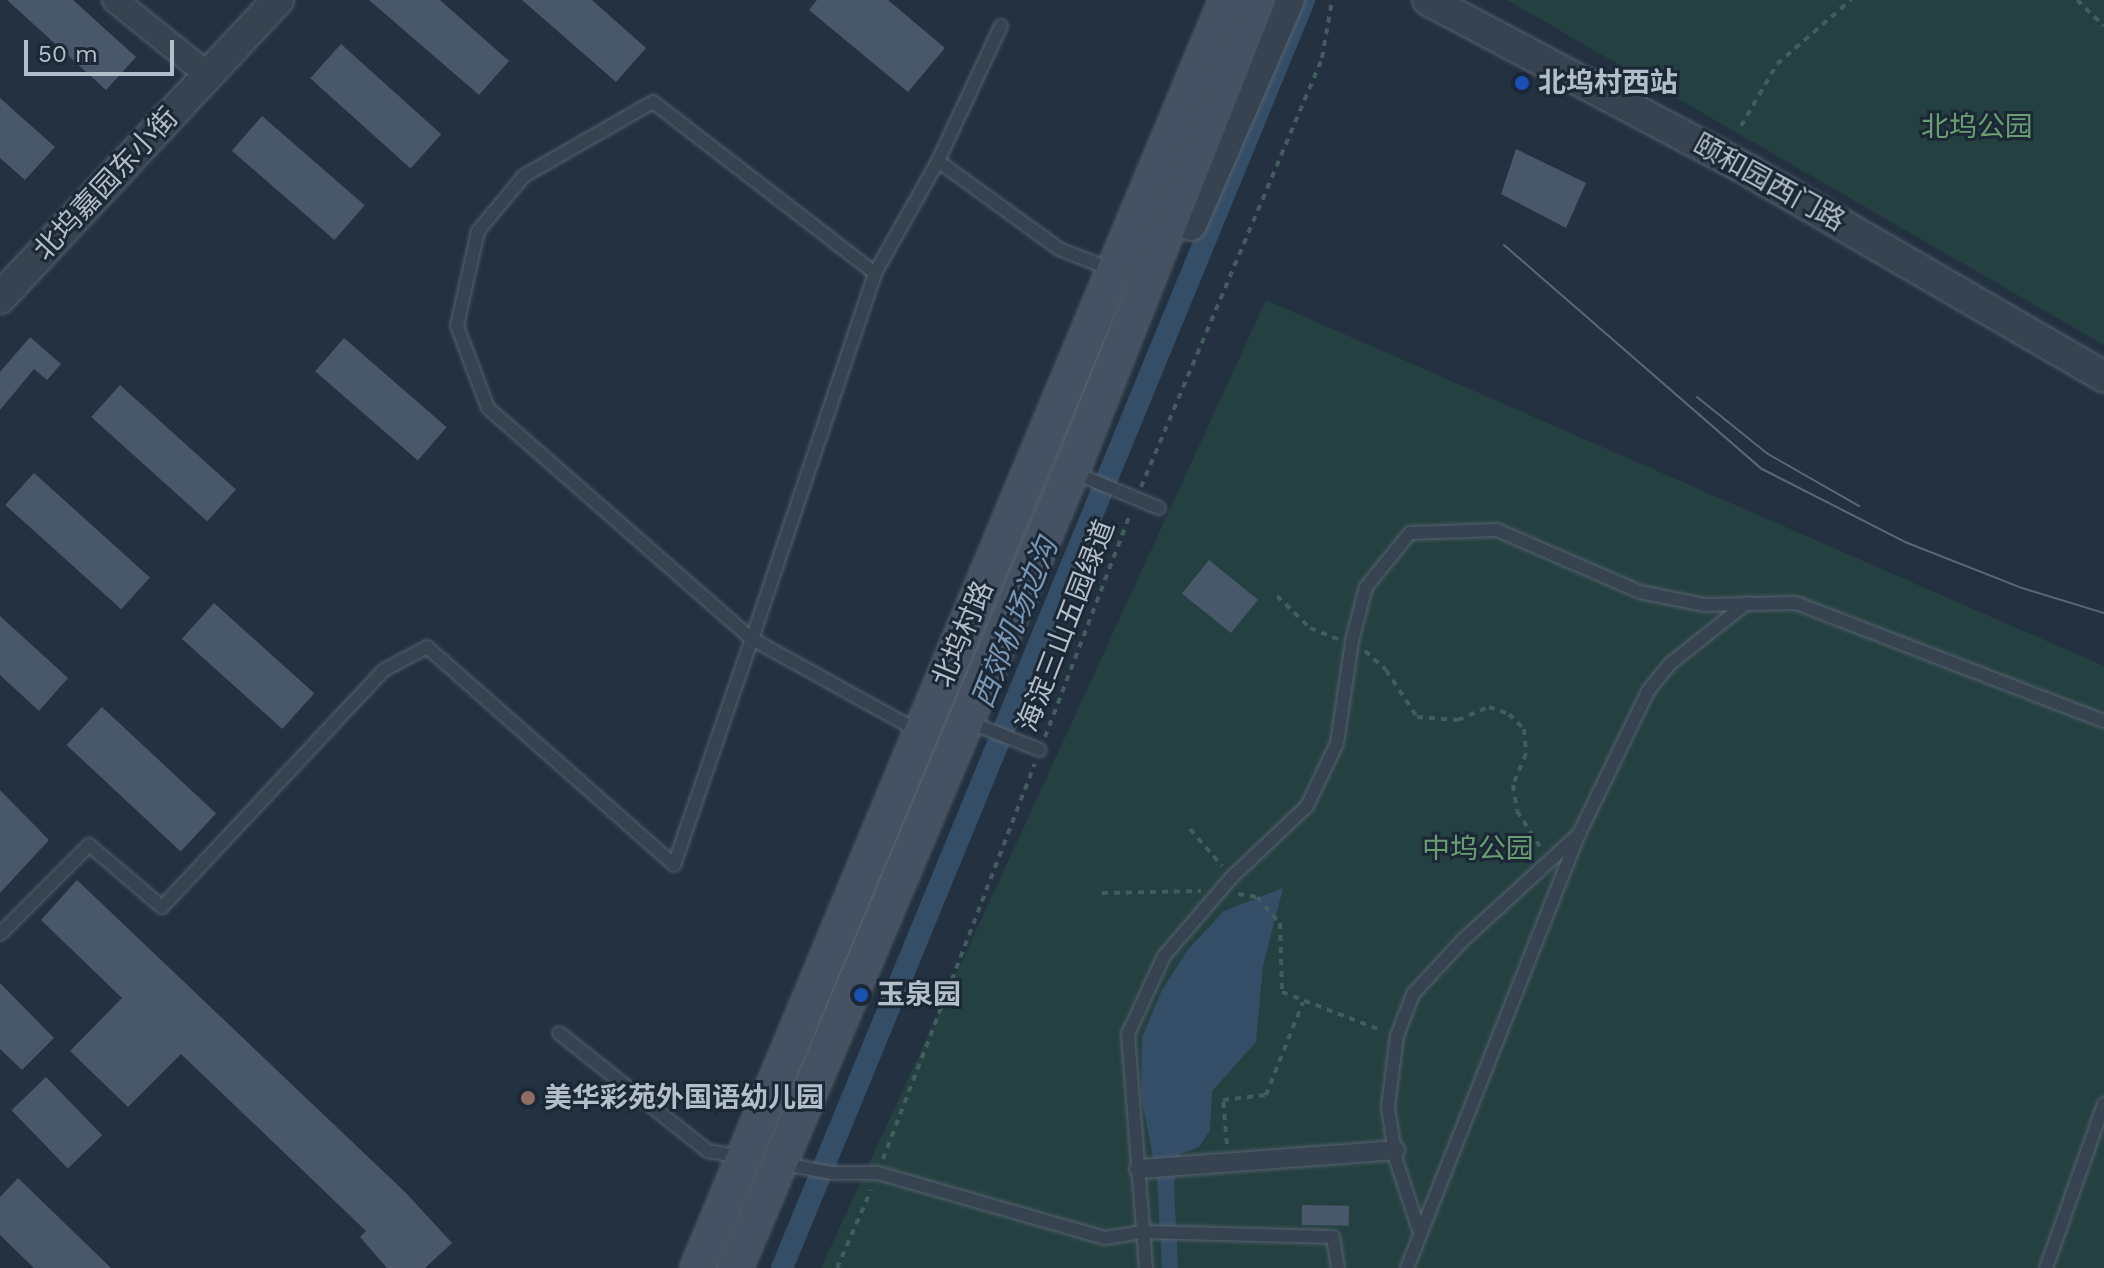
<!DOCTYPE html>
<html>
<head>
<meta charset="utf-8">
<style>
  body { margin:0 }
  #map { position:relative; width:2104px; height:1268px; overflow:hidden; background:#233140; font-family:"Work Sans","Noto Sans SC",sans-serif }
  div>[style] { position:absolute }
  .green>* { inset:0; background:#254041 }
  .water>* { inset:0; background:#354e68 }
  .canal>* { height:22px; margin:-11px; padding:0 11px; transform-origin:11px; border-radius:11px; background:#354e68 }
  .building>* { inset:0; background:#48586a; transform-origin:0 0 }
  .path>* { height:4px; margin-top:-2px; transform-origin:0; background:repeating-linear-gradient(90deg,#435d5e 0 6px,transparent 0 12px) }
  .roads { filter:drop-shadow(0 0 2px #55616e) drop-shadow(0 0 2px #55616e) }
  .service>* { height:12px; margin:-6px; padding:0 6px; transform-origin:6px; border-radius:6px; background:#374350 }
  .pedestrian>* { height:18px; margin:-9px; padding:0 9px; transform-origin:9px; border-radius:9px; background:#374350 }
  .minor>* { height:24px; margin:-12px; padding:0 12px; transform-origin:12px; border-radius:12px; background:#374350 }
  .tertiary>* { height:30px; margin:-15px; padding:0 15px; transform-origin:15px; border-radius:15px; background:#374350 }
  .secondary>* { height:34px; margin:-17px; padding:0 17px; transform-origin:17px; border-radius:17px; background:#455263 }
  .tram>* { height:2px; margin:-1px; padding:0 1px; transform-origin:1px; border-radius:1px; background:#596777 }
  .dots>* { width:22px; height:22px; translate:-50% -50%; box-sizing:border-box; border:4px solid #1c2835; border-radius:50% }
  span { translate:-50% -50%; white-space:nowrap; text-align:center; line-height:1.15; -webkit-text-stroke:6px #1c2835; paint-order:stroke }
  .poi-label { font-size:28px; color:#b3becb; font-weight:700 }
  .left { translate:0 -50%; text-align:left }
  .park-label { font-size:28px; color:#699d72 }
  .street-label { font-size:28px; color:#b3becb }
  .water-label { font-size:30px; color:#7996b4; font-style:italic }
  .scale { position:absolute; left:24px; top:40px; width:150px; height:36px; box-sizing:border-box; border:4px solid #b3becb; border-top:0; padding-left:10px; font-size:24px; line-height:28px; white-space:nowrap; color:#b3becb; -webkit-text-stroke:6px #1c2835; paint-order:stroke }
</style>
</head>
<body>
<div id="map">
  <div class="green">
    <div style="clip-path:polygon(1507px 0,2104px 0,2104px 345px)"></div>
    <div style="clip-path:polygon(1266px 300px,2104px 666px,2104px 1268px,821px 1268px)"></div>
  </div>
  <div class="water">
    <div style="clip-path:polygon(1283px 888px,1263px 966px,1256px 1042px,1212px 1091px,1210px 1130px,1199px 1147px,1180px 1154px,1174px 1185px,1178px 1268px,1162px 1268px,1157px 1179px,1141px 1095px,1142px 1037px,1162px 990px,1189px 948px,1224px 911px)"></div>
  </div>
  <div class="canal">
    <div style="left:782px;top:1268px;width:1371px;rotate:-67.62deg"></div>
  </div>
  <div class="building">
    <div style="clip-path:polygon(7px 0,73px 0,136px 57px,106px 90px)"></div>
    <div style="clip-path:polygon(369px 0,440px 0,509px 61px,479px 95px)"></div>
    <div style="clip-path:polygon(522px 0,592px 0,646px 48px,616px 82px)"></div>
    <div style="clip-path:polygon(817px 0,888px 0,945px 48px,908px 92px,809px 10px)"></div>
    <div style="left:341px;top:44px;width:135px;height:46px;rotate:42deg"></div>
    <div style="clip-path:polygon(0 98px,55px 147px,25px 180px,0 158px)"></div>
    <div style="left:262px;top:116px;width:136px;height:46px;rotate:41deg"></div>
    <div style="clip-path:polygon(1516px 149px,1586px 183px,1566px 228px,1501px 194px)"></div>
    <div style="clip-path:polygon(30px 337px,61px 364px,47px 380px,34px 369px,0 410px,0 372px)"></div>
    <div style="left:344px;top:338px;width:136px;height:44px;rotate:41deg"></div>
    <div style="left:120px;top:385px;width:156px;height:43px;rotate:42deg"></div>
    <div style="left:34px;top:473px;width:156px;height:43px;rotate:42deg"></div>
    <div style="left:1209px;top:560px;width:63px;height:43px;rotate:39deg"></div>
    <div style="left:214px;top:603px;width:135px;height:48px;rotate:42deg"></div>
    <div style="clip-path:polygon(0 616px,68px 678px,39px 711px,0 675px)"></div>
    <div style="left:102px;top:707px;width:156px;height:52px;rotate:43deg"></div>
    <div style="clip-path:polygon(0 790px,49px 840px,0 893px)"></div>
    <div style="clip-path:polygon(77px 880px,406px 1193px,452px 1243px,425px 1268px,387px 1268px,360px 1237px,366px 1231px,181px 1054px,128px 1107px,70px 1051px,122px 998px,41px 920px)"></div>
    <div style="clip-path:polygon(0 983px,54px 1038px,22px 1070px,0 1049px)"></div>
    <div style="left:46px;top:1077px;width:81px;height:48px;rotate:46deg"></div>
    <div style="clip-path:polygon(18px 1178px,111px 1268px,34px 1268px,0 1235px,0 1197px)"></div>
    <div style="left:1302px;top:1205px;width:47px;height:20px;rotate:1deg"></div>
  </div>
  <div class="path">
    <div style="left:2077px;top:0;width:37px;rotate:44deg"></div>
    <div style="left:1741px;top:126px;width:72px;rotate:-59.9deg"></div>
    <div style="left:1777px;top:64px;width:98px;rotate:-40.9deg"></div>
    <div style="left:1141px;top:487px;width:466px;rotate:-67.1deg"></div>
    <div style="left:1322px;top:58px;width:59px;rotate:-80.2deg"></div>
    <div style="left:1277px;top:596px;width:46px;rotate:44.1deg"></div>
    <div style="left:1310px;top:628px;width:31px;rotate:22deg"></div>
    <div style="left:1365px;top:651px;width:28px;rotate:42deg"></div>
    <div style="left:1386px;top:670px;width:56px;rotate:56.6deg"></div>
    <div style="left:1417px;top:717px;width:41px;rotate:4.2deg"></div>
    <div style="left:1458px;top:720px;width:34px;rotate:-23deg"></div>
    <div style="left:1489px;top:707px;width:21px;rotate:19deg"></div>
    <div style="left:1509px;top:714px;width:21px;rotate:45deg"></div>
    <div style="left:1524px;top:729px;width:25px;rotate:85deg"></div>
    <div style="left:1526px;top:754px;width:34px;rotate:113deg"></div>
    <div style="left:1513px;top:785px;width:26px;rotate:81deg"></div>
    <div style="left:1517px;top:811px;width:46px;rotate:57.3deg"></div>
    <div style="left:1045px;top:737px;width:239px;rotate:-69.1deg"></div>
    <div style="left:1190px;top:829px;width:49px;rotate:49.1deg"></div>
    <div style="left:1102px;top:893px;width:99px;rotate:-1.2deg"></div>
    <div style="left:1238px;top:894px;width:19px;rotate:9deg"></div>
    <div style="left:1257px;top:897px;width:35px;rotate:49deg"></div>
    <div style="left:1280px;top:923px;width:69px;rotate:88.3deg"></div>
    <div style="left:1282px;top:992px;width:108px;rotate:21.1deg"></div>
    <div style="left:1227px;top:1144px;width:44px;rotate:-95.2deg"></div>
    <div style="left:1223px;top:1100px;width:43px;rotate:-6.6deg"></div>
    <div style="left:1266px;top:1095px;width:100px;rotate:-68.3deg"></div>
    <div style="left:883px;top:1159px;width:423px;rotate:-69deg"></div>
    <div style="left:837px;top:1268px;width:85px;rotate:-66.4deg"></div>
  </div>
  <div class="roads">
    <div class="service">
      <div style="left:938px;top:161px;width:150px;rotate:36deg"></div>
      <div style="left:1059px;top:249px;width:55px;rotate:21.4deg"></div>
      <div style="left:875px;top:273px;width:129px;rotate:-60.6deg"></div>
      <div style="left:938px;top:161px;width:149px;rotate:-65deg"></div>
      <div style="left:1073px;top:472px;width:93px;rotate:22.7deg"></div>
      <div style="left:969px;top:722px;width:76px;rotate:21.5deg"></div>
      <div style="left:0;top:934px;width:126px;rotate:-45deg"></div>
      <div style="left:89px;top:845px;width:96px;rotate:40.3deg"></div>
      <div style="left:162px;top:907px;width:325px;rotate:-46.9deg"></div>
      <div style="left:384px;top:670px;width:49px;rotate:-28.1deg"></div>
      <div style="left:427px;top:647px;width:329px;rotate:41.4deg"></div>
      <div style="left:674px;top:865px;width:239px;rotate:-71deg"></div>
      <div style="left:752px;top:639px;width:386px;rotate:-71.4deg"></div>
      <div style="left:875px;top:273px;width:280px;rotate:-142.4deg"></div>
      <div style="left:653px;top:102px;width:149px;rotate:150.2deg"></div>
      <div style="left:524px;top:176px;width:72px;rotate:129.9deg"></div>
      <div style="left:478px;top:231px;width:97px;rotate:102.5deg"></div>
      <div style="left:457px;top:326px;width:88px;rotate:69.3deg"></div>
      <div style="left:488px;top:408px;width:351px;rotate:41.2deg"></div>
      <div style="left:752px;top:639px;width:192px;rotate:29deg"></div>
      <div style="left:559px;top:1033px;width:190px;rotate:38.4deg"></div>
      <div style="left:708px;top:1151px;width:35px;rotate:10deg"></div>
      <div style="left:780px;top:1163px;width:53px;rotate:10.9deg"></div>
      <div style="left:832px;top:1173px;width:46px"></div>
      <div style="left:878px;top:1173px;width:236px;rotate:16deg"></div>
      <div style="left:1105px;top:1238px;width:39px;rotate:-9deg"></div>
      <div style="left:1144px;top:1232px;width:189px;rotate:1.5deg"></div>
      <div style="left:1333px;top:1237px;width:31px;rotate:81deg"></div>
      <div style="left:1420px;top:1233px;width:77px;rotate:-108.2deg"></div>
      <div style="left:1396px;top:1160px;width:54px;rotate:-98.6deg"></div>
      <div style="left:1388px;top:1107px;width:72px;rotate:-82.8deg"></div>
      <div style="left:1397px;top:1036px;width:45px;rotate:-69.1deg"></div>
      <div style="left:1413px;top:994px;width:72px;rotate:-47.2deg"></div>
      <div style="left:1462px;top:941px;width:159px;rotate:-42.4deg"></div>
      <div style="left:1579px;top:834px;width:159px;rotate:-64.2deg"></div>
      <div style="left:1648px;top:691px;width:36px;rotate:-51deg"></div>
      <div style="left:1671px;top:663px;width:97px;rotate:-38.3deg"></div>
      <div style="left:1146px;top:1268px;width:235px;rotate:-94.4deg"></div>
      <div style="left:1128px;top:1034px;width:86px;rotate:-65.2deg"></div>
      <div style="left:1164px;top:956px;width:104px;rotate:-49.3deg"></div>
      <div style="left:1232px;top:877px;width:103px;rotate:-43.4deg"></div>
      <div style="left:1307px;top:806px;width:70px;rotate:-64.5deg"></div>
      <div style="left:1337px;top:743px;width:103px;rotate:-81.6deg"></div>
      <div style="left:1352px;top:641px;width:56px;rotate:-75.5deg"></div>
      <div style="left:1366px;top:587px;width:70px;rotate:-50.8deg"></div>
      <div style="left:1410px;top:533px;width:87px;rotate:-2deg"></div>
      <div style="left:1497px;top:530px;width:156px;rotate:23.4deg"></div>
      <div style="left:1640px;top:592px;width:65px;rotate:11.5deg"></div>
      <div style="left:1704px;top:605px;width:92px;rotate:-1.2deg"></div>
      <div style="left:1796px;top:603px;width:330px;rotate:21deg"></div>
      <div style="left:1407px;top:1268px;width:464px;rotate:-68.4deg"></div>
      <div style="left:2046px;top:1268px;width:174px;rotate:-70.5deg"></div>
    </div>
    <div class="pedestrian">
      <div style="left:1139px;top:1169px;width:257px;rotate:-4.2deg"></div>
    </div>
    <div class="minor">
      <div style="left:115px;top:0;width:119px;rotate:38.9deg"></div>
    </div>
    <div class="tertiary">
      <div style="left:1428px;top:0;width:366px;rotate:28deg"></div>
      <div style="left:1751px;top:172px;width:408px;rotate:30.1deg"></div>
      <div style="left:1191px;top:225px;width:245px;rotate:-66.5deg"></div>
      <div style="left:0;top:298px;width:408px;rotate:-47deg"></div>
    </div>
    <div class="secondary">
      <div style="left:698px;top:1268px;width:1374px;rotate:-67.35deg"></div>
      <div style="left:735px;top:1268px;width:864px;rotate:-67.11deg"></div>
      <div style="left:1071px;top:472px;width:508px;rotate:-68.39deg"></div>
    </div>
  </div>
  <div class="tram">
    <div style="left:1504px;top:245px;width:342px;rotate:41deg"></div>
    <div style="left:1762px;top:469px;width:161px;rotate:27deg"></div>
    <div style="left:1905px;top:542px;width:126px;rotate:21.5deg"></div>
    <div style="left:2022px;top:588px;width:86px;rotate:17deg"></div>
    <div style="left:1697px;top:397px;width:91px;rotate:38.8deg"></div>
    <div style="left:1768px;top:454px;width:105px;rotate:29.7deg"></div>
  </div>
  <div class="dots">
    <div style="left:1522px;top:83px;background:#1a4fb4"></div>
    <div style="left:861px;top:995px;background:#1a4fb4"></div>
    <div style="left:528px;top:1098px;background:#8d6e63"></div>
  </div>
  <div class="poi-label">
    <span class="left" style="left:1538px;top:83px">北坞村西站</span>
    <span class="left" style="left:877px;top:995px">玉泉园</span>
    <span class="left" style="left:544px;top:1098px">美华彩苑外国语幼儿园</span>
  </div>
  <div class="park-label">
    <span style="left:1977px;top:127px">北坞公园</span>
    <span style="left:1478px;top:849px">中坞公园</span>
  </div>
  <div class="street-label">
    <span style="left:1769px;top:183px;rotate:29deg">颐和园西门路</span>
    <span style="left:106px;top:184px;rotate:-47deg">北坞嘉园东小街</span>
    <span style="left:1066px;top:626px;rotate:-69deg">海淀三山五园绿道</span>
    <span style="left:963px;top:634px;rotate:-67deg">北坞村路</span>
  </div>
  <div class="water-label">
    <span style="left:1015px;top:623px;rotate:-68deg">西郊机场边沟</span>
  </div>
  <div class="scale">50 m</div>
</div>
</body>
</html>
